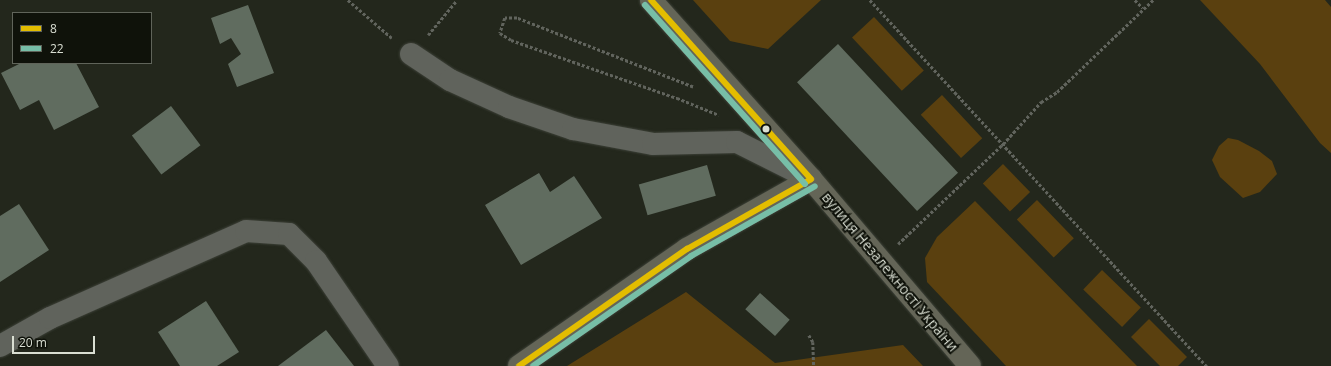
<!DOCTYPE html>
<html>
<head>
<meta charset="utf-8">
<style>
  body { margin:0 }
  #map { position:relative; width:1331px; height:366px; overflow:hidden; background:#23271c; font-family:"Open Sans",sans-serif }
  div>[style] { position:absolute }
  .green>* { inset:0; background:#5a400f; transform-origin:0 0 }
  .building>* { inset:0; background:#606c5f; transform-origin:0 0 }
  .path>* { height:2.5px; margin-top:-1.25px; transform-origin:0; background:repeating-linear-gradient(90deg,#61645d 0 3px,transparent 0 5px) }
  .roads { filter:drop-shadow(0 0 1px #3d4138) drop-shadow(0 0 1px #3d4138) }
  .minor>* { height:22px; margin:-11px; padding:0 11px; transform-origin:11px; border-radius:11px; background:#60635c }
  .major>* { height:22px; margin:-11px; padding:0 11px; transform-origin:11px; border-radius:11px; background:#646557 }
  .bus-1>* { height:6px; margin:-3px; padding:0 3px; transform-origin:3px; border-radius:3px; background:#e3bd00 }
  .bus-2>* { height:6px; margin:-3px; padding:0 3px; transform-origin:3px; border-radius:3px; background:#77bea7 }
  .dots>* { width:11px; height:11px; translate:-50% -50%; box-sizing:border-box; border:2px solid #0f120a; border-radius:50% }
  span { translate:-50% -50%; white-space:nowrap; text-align:center; line-height:1.15; -webkit-text-stroke:4px #0f120a; paint-order:stroke }
  .street-label { font-size:14px; color:#dadfd3 }
  .legend { position:absolute; left:12px; top:12px; width:140px; height:52px; box-sizing:border-box; background:#0f120a; border:1px solid #60645a; margin:0; padding:5px 7px; list-style:none; font-size:12px; color:#dadfd3 }
  .legend li { display:flex; align-items:center; gap:8px; height:20px }
  .legend b { width:20px; border:1px solid #60645a }
  .scale { position:absolute; left:12px; top:336px; width:83px; height:18px; box-sizing:border-box; border:2px solid #dadfd3; border-top:0; padding-left:5px; font-size:12px; line-height:14px; white-space:nowrap; color:#dadfd3; -webkit-text-stroke:3px #0f120a; paint-order:stroke }
</style>
</head>
<body>
<div id="map">
  <div class="green">
    <div style="clip-path:polygon(693px 0,821px 0,768px 49px,730px 41px)"></div>
    <div style="clip-path:polygon(1200px 0,1325px 0,1331px 7px,1331px 153px,1320px 143px,1260px 64px)"></div>
    <div style="left:874px;top:17px;width:73px;height:30px;rotate:47deg"></div>
    <div style="left:942px;top:95px;width:59px;height:29px;rotate:47deg"></div>
    <div style="clip-path:polygon(1228px 138px,1238px 140px,1259px 151px,1272px 161px,1277px 174px,1260px 192px,1243px 198px,1220px 177px,1212px 160px,1219px 146px)"></div>
    <div style="left:1003px;top:164px;width:39px;height:28px;rotate:46deg"></div>
    <div style="left:1037px;top:200px;width:53px;height:28px;rotate:46deg"></div>
    <div style="clip-path:polygon(975px 201px,1137px 366px,1006px 366px,927px 282px,925px 258px,937px 237px)"></div>
    <div style="left:1102px;top:270px;width:54px;height:27px;rotate:44deg"></div>
    <div style="clip-path:polygon(686px 292px,775px 363px,903px 345px,923px 366px,567px 366px)"></div>
    <div style="clip-path:polygon(1149px 319px,1187px 357px,1178px 366px,1160px 366px,1131px 337px)"></div>
  </div>
  <div class="building">
    <div style="clip-path:polygon(248px 5px,274px 73px,237px 87px,228px 64px,241px 54px,231px 38px,220px 44px,211px 18px)"></div>
    <div style="left:838px;top:44px;width:176px;height:56px;rotate:47deg"></div>
    <div style="clip-path:polygon(21px 63px,76px 63px,99px 107px,54px 130px,39px 100px,20px 110px,1px 73px)"></div>
    <div style="left:171px;top:106px;width:49px;height:49px;rotate:53deg"></div>
    <div style="left:707px;top:165px;width:32px;height:71px;rotate:74deg"></div>
    <div style="clip-path:polygon(539px 173px,550px 192px,574px 176px,602px 218px,521px 265px,485px 205px)"></div>
    <div style="clip-path:polygon(19px 204px,49px 250px,0 282px,0 216px)"></div>
    <div style="left:760px;top:293px;width:40px;height:22px;rotate:42deg"></div>
    <div style="clip-path:polygon(206px 301px,239px 352px,217px 366px,180px 366px,158px 332px)"></div>
    <div style="clip-path:polygon(326px 330px,354px 366px,278px 366px)"></div>
  </div>
  <div class="path">
    <div style="left:348px;top:0;width:58px;rotate:40.8deg"></div>
    <div style="left:870px;top:0;width:498px;rotate:47.4deg"></div>
    <div style="left:1135px;top:0;width:11px;rotate:45deg"></div>
    <div style="left:428px;top:35px;width:45px;rotate:-50.4deg"></div>
    <div style="left:693px;top:87px;width:189px;rotate:-158.6deg"></div>
    <div style="left:517px;top:18px;width:12px;rotate:180deg"></div>
    <div style="left:505px;top:18px;width:16px;rotate:108deg"></div>
    <div style="left:500px;top:33px;width:13px;rotate:32deg"></div>
    <div style="left:511px;top:40px;width:176px;rotate:19.3deg"></div>
    <div style="left:677px;top:98px;width:45px;rotate:22deg"></div>
    <div style="left:898px;top:244px;width:145px;rotate:-43.6deg"></div>
    <div style="left:1003px;top:144px;width:57px;rotate:-47.9deg"></div>
    <div style="left:1041px;top:102px;width:19px;rotate:-32deg"></div>
    <div style="left:1057px;top:92px;width:133px;rotate:-43.8deg"></div>
    <div style="left:809px;top:335px;width:8px;rotate:60deg"></div>
    <div style="left:813px;top:342px;width:24px;rotate:88deg"></div>
  </div>
  <div class="roads">
    <div class="minor">
      <div style="left:411px;top:54px;width:47px;rotate:33.7deg"></div>
      <div style="left:450px;top:80px;width:65px;rotate:24.6deg"></div>
      <div style="left:509px;top:107px;width:68px;rotate:19deg"></div>
      <div style="left:573px;top:129px;width:81px;rotate:10.6deg"></div>
      <div style="left:653px;top:144px;width:84px;rotate:-1.4deg"></div>
      <div style="left:737px;top:142px;width:83px;rotate:26.6deg"></div>
      <div style="left:0;top:346px;width:57px;rotate:-29.2deg"></div>
      <div style="left:50px;top:318px;width:214px;rotate:-23.9deg"></div>
      <div style="left:246px;top:231px;width:43px;rotate:4deg"></div>
      <div style="left:289px;top:234px;width:38px;rotate:45deg"></div>
      <div style="left:316px;top:261px;width:127px;rotate:55.6deg"></div>
    </div>
    <div class="major">
      <div style="left:651px;top:0;width:240px;rotate:48.2deg"></div>
      <div style="left:811px;top:179px;width:245px;rotate:49.6deg"></div>
      <div style="left:519px;top:366px;width:205px;rotate:-34.9deg"></div>
      <div style="left:687px;top:249px;width:142px;rotate:-29.4deg"></div>
    </div>
  </div>
  <div class="bus-1">
    <div style="left:651px;top:0;width:240px;rotate:48.2deg"></div>
    <div style="left:519px;top:366px;width:205px;rotate:-34.9deg"></div>
    <div style="left:687px;top:249px;width:142px;rotate:-29.4deg"></div>
  </div>
  <div class="bus-2">
    <div style="left:645px;top:5px;width:240px;rotate:48.2deg"></div>
    <div style="left:533px;top:366px;width:193px;rotate:-34.8deg"></div>
    <div style="left:691px;top:256px;width:142px;rotate:-29.4deg"></div>
  </div>
  <div class="dots">
    <div style="left:766px;top:129px;background:#dadfd3"></div>
  </div>
  <div class="street-label">
    <span style="left:890px;top:272px;rotate:50deg">вулиця Незалежності України</span>
  </div>
  <ul class="legend">
  <li><b style="height:5px;background:#e3bd00"></b>8</li>
  <li><b style="height:5px;background:#77bea7"></b>22</li>
  </ul>
  <div class="scale">20 m</div>
</div>
</body>
</html>
